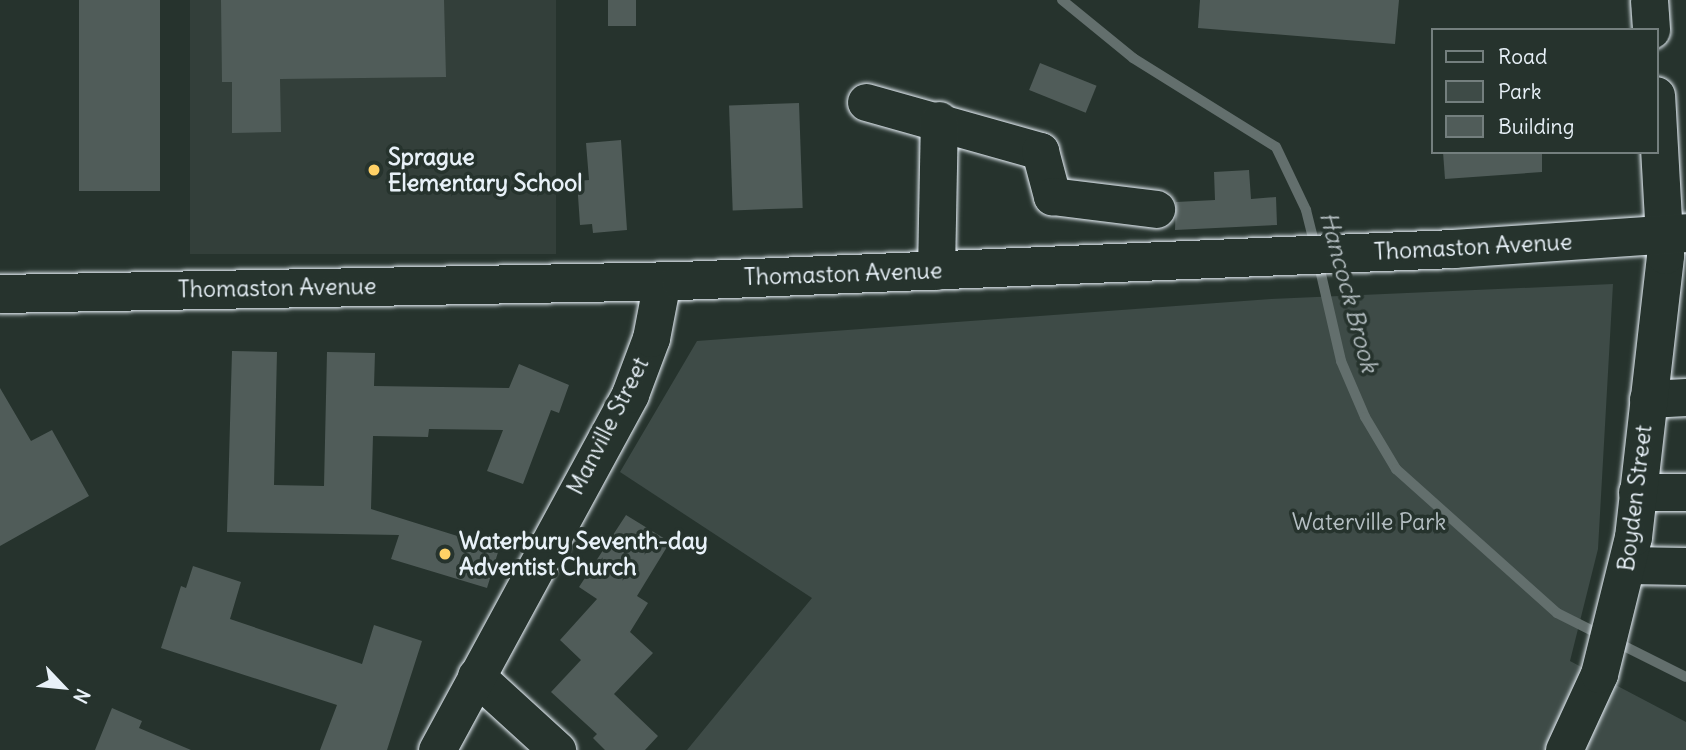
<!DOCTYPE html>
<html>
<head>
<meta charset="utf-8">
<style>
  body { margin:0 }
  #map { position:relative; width:1686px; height:750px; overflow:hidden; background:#26332d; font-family:Delius,sans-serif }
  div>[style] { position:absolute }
  .built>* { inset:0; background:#333f3a; transform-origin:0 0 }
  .green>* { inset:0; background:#3e4b47 }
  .stream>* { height:10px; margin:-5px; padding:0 5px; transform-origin:5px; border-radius:5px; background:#636f6d }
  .building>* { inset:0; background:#505c59; transform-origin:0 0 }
  .roads { filter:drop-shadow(0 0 2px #e8f1f8) drop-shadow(0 0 2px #e8f1f8) }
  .minor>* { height:37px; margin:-18.5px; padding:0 18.5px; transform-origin:18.5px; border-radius:18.5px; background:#26332d }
  .major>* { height:38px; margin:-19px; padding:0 19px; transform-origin:19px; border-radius:19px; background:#26332d }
  .dots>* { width:19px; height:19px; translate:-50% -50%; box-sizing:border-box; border:4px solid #26332d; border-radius:50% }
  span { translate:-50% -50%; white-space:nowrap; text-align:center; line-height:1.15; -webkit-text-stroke:7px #26332d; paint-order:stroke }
  .poi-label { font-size:23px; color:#e8f1f8; font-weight:700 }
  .left { translate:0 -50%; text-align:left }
  .street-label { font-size:23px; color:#e8f1f8 }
  .park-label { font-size:23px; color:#b5bfc3 }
  .water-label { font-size:24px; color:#b3bdc0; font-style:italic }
  .legend { position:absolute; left:1431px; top:28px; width:228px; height:126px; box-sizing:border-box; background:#26332d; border:2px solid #747f7e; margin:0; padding:9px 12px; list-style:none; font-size:21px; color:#e8f1f8 }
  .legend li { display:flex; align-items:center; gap:14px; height:35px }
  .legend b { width:35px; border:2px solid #747f7e }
  .north { position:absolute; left:28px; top:652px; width:70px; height:70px; -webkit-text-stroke:5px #26332d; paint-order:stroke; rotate:116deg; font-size:19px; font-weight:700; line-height:28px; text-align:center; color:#e8f1f8 }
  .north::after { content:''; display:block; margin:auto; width:24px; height:32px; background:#e8f1f8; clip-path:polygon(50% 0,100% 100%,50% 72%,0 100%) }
</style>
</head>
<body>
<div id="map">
  <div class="built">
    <div style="left:190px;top:0;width:366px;height:254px"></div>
  </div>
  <div class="green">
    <div style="clip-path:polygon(1613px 284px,1598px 549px,1570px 661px,1686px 722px,1686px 750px,687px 750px,812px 598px,620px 472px,697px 341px,1271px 299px)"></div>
  </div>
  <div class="stream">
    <div style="left:1062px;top:0;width:92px;rotate:39.2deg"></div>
    <div style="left:1133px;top:58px;width:168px;rotate:31.9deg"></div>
    <div style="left:1276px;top:147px;width:70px;rotate:64.5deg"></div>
    <div style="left:1306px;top:210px;width:37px;rotate:76deg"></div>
    <div style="left:1318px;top:261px;width:103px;rotate:77deg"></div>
    <div style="left:1341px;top:361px;width:61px;rotate:66.8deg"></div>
    <div style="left:1365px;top:417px;width:61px;rotate:59.2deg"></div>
    <div style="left:1396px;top:469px;width:216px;rotate:41.8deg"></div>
    <div style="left:1557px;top:613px;width:49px;rotate:26.6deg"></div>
    <div style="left:1614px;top:641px;width:80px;rotate:26.6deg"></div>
  </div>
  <div class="building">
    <div style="left:79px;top:0;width:81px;height:191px"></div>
    <div style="clip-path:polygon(221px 0,444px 0,446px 77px,280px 79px,281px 132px,232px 133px,232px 82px,222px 82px)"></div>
    <div style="left:608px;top:0;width:28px;height:26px"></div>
    <div style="clip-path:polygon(1200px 0,1399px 0,1395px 44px,1198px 28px)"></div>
    <div style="left:1040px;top:63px;width:61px;height:29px;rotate:22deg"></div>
    <div style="left:799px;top:103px;width:105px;height:70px;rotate:88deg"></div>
    <div style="clip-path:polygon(621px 140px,627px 230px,593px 233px,592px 224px,580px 225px,577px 181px,589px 180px,586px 143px)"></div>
    <div style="clip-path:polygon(1443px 152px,1542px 152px,1542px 172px,1445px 179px)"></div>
    <div style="clip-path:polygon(1249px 170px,1251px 199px,1276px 197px,1277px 225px,1175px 230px,1176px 202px,1215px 200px,1214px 172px)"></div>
    <div style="clip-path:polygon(232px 351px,277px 352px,274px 485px,324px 486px,327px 352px,375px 353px,374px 386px,509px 388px,519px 364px,569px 385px,559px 413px,551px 410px,523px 484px,487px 471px,503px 430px,429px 429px,428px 437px,373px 436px,371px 509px,499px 549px,487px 588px,391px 559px,399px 535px,227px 532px)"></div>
    <div style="clip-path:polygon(0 388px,31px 441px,52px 430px,89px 496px,0 546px)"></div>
    <div style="clip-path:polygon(626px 515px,670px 542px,637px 596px,648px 603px,630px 632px,653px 653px,614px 694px,658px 736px,645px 750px,605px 750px,593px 738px,597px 734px,551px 692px,581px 660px,560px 640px,597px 599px,579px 587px)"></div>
    <div style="clip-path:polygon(193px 566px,241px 582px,230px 619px,362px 664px,374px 625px,422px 641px,387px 750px,320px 750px,337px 705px,161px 648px,181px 586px,186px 588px)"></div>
    <div style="clip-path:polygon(112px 708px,142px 721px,139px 728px,191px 750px,95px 750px)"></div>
  </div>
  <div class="roads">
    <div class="minor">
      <div style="left:1649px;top:0;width:30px;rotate:86deg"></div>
      <div style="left:866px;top:102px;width:181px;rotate:15.7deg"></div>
      <div style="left:1040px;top:151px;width:47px;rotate:75.1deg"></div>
      <div style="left:1052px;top:196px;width:105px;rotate:7.1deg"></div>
      <div style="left:936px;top:271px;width:151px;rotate:-88.9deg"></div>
      <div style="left:1648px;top:399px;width:38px;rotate:-3deg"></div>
      <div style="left:1637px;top:492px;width:49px"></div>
      <div style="left:1628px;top:565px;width:58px;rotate:1deg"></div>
      <div style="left:476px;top:676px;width:110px;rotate:42.4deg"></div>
      <div style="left:437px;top:750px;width:405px;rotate:-61.5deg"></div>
      <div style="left:630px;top:394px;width:60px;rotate:-69.4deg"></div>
      <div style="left:651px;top:338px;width:58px;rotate:-79.1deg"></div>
      <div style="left:1564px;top:750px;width:84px;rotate:-65.3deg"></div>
      <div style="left:1599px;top:674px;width:141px;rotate:-76.1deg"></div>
      <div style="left:1633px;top:537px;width:284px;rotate:-83.5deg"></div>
      <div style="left:1665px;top:255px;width:160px;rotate:-93.2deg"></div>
    </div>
    <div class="major">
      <div style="left:0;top:294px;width:681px;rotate:-1.09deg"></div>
      <div style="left:681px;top:281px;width:774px;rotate:-2.37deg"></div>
      <div style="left:1454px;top:249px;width:233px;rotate:-3.9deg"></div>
    </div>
  </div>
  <div class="dots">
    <div style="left:374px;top:170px;background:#ffd166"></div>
    <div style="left:445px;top:554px;background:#ffd166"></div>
  </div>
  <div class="poi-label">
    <span class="left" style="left:388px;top:170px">Sprague<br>Elementary School</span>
    <span class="left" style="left:459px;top:554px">Waterbury Seventh-day<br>Adventist Church</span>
  </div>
  <div class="street-label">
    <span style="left:1473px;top:247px;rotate:-3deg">Thomaston Avenue</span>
    <span style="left:843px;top:274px;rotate:-2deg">Thomaston Avenue</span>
    <span style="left:277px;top:288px;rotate:-1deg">Thomaston Avenue</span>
    <span style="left:608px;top:426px;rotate:-63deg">Manville Street</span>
    <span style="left:1635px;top:498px;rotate:-83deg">Boyden Street</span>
  </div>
  <div class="park-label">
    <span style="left:1369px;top:522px">Waterville Park</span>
  </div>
  <div class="water-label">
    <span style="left:1349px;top:292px;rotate:75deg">Hancock Brook</span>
  </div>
  <ul class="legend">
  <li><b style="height:9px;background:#26332d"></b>Road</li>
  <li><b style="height:19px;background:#3e4b47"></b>Park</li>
  <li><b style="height:19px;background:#505c59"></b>Building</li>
  </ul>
  <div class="north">N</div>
</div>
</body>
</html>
